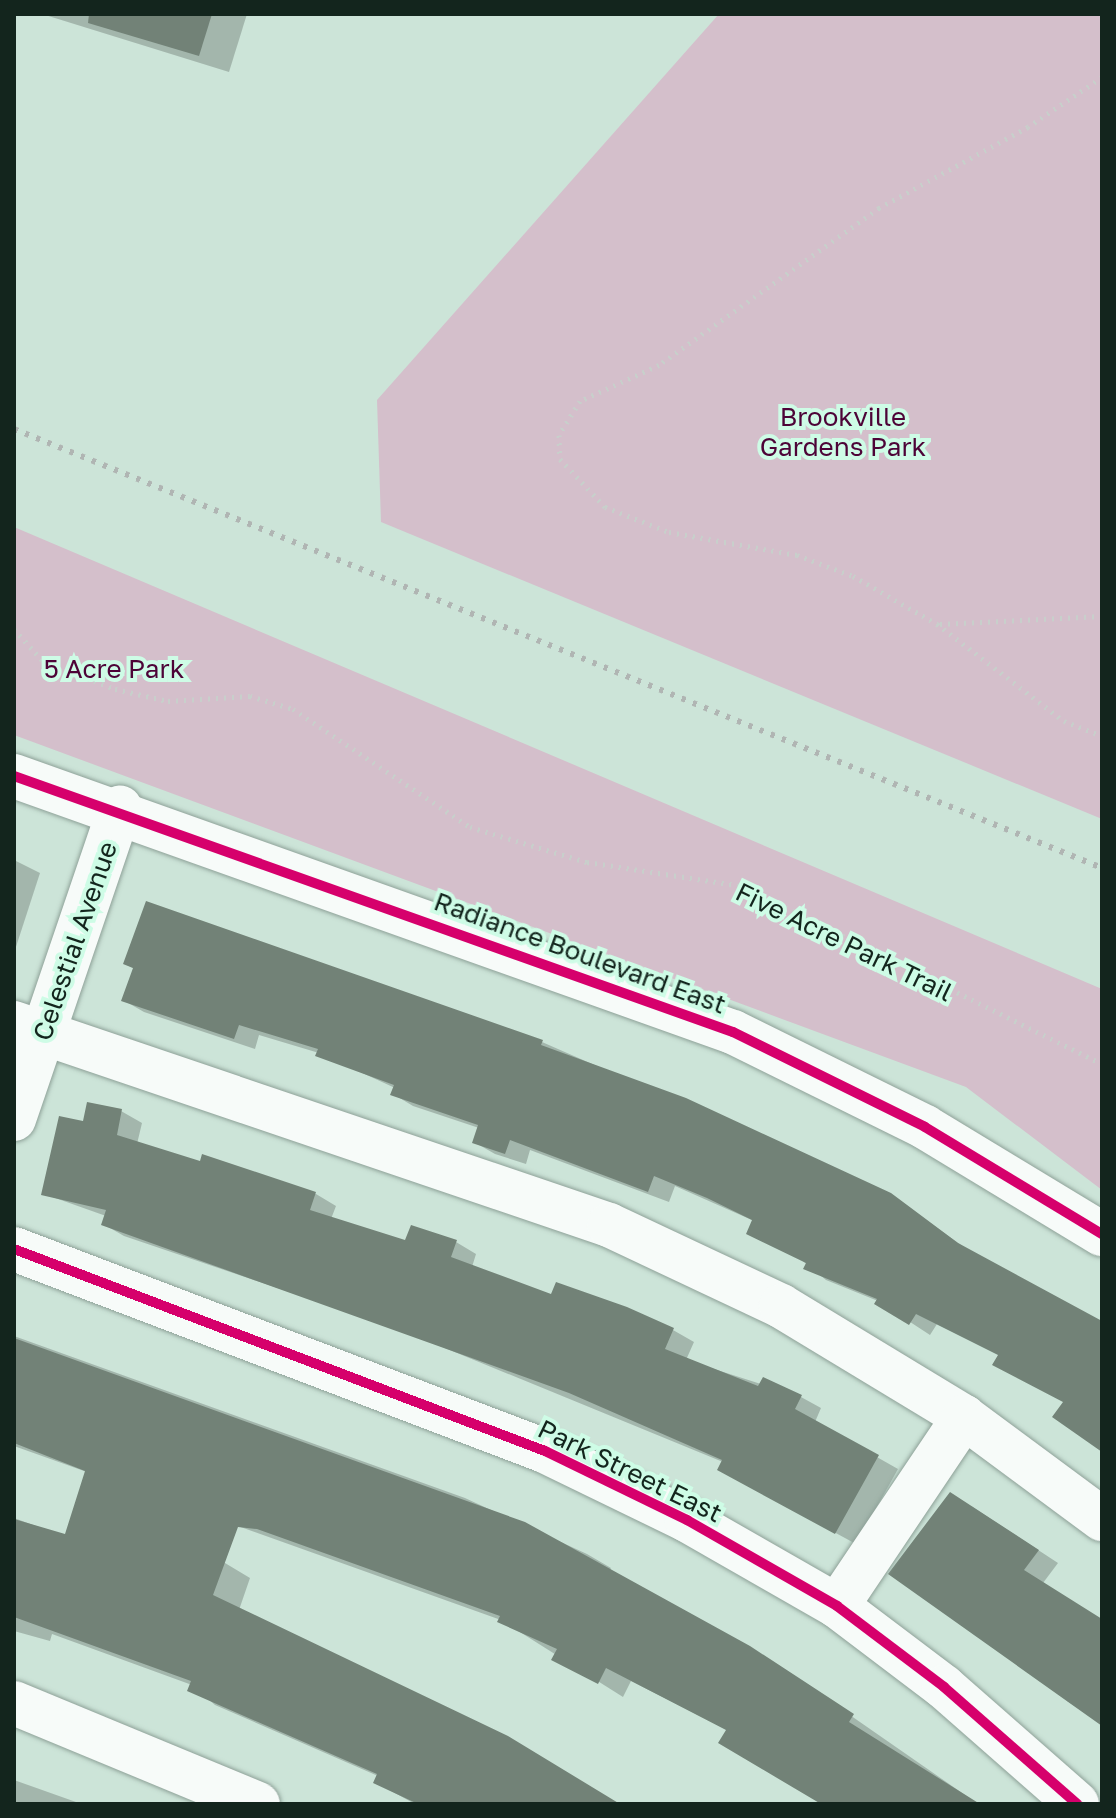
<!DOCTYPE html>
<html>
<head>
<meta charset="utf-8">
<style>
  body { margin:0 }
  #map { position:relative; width:1116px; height:1818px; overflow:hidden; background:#cce4d8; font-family:"Golos Text",sans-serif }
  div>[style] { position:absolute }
  .green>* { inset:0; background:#d4bfcb }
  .shadow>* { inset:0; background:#0003 }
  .building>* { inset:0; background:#728277 }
  .path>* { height:5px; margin-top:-2.5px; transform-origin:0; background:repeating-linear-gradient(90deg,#c8cfcb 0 2px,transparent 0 8px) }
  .roads { filter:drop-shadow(0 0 2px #8ea198) drop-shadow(0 0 2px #8ea198) }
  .minor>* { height:44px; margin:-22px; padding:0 22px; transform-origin:22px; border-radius:22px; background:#f7fbf9 }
  .rail>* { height:6px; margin-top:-3px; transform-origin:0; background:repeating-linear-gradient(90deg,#b0b5b3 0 4px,transparent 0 12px) }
  .cycleway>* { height:10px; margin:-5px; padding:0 5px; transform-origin:5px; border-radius:5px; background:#d6006c }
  span { translate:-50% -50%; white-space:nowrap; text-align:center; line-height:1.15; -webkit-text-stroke:8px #cefce6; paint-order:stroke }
  .park-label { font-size:26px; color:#4d0337 }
  .street-label { font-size:26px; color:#13251d }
  .frame { position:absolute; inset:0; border:16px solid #13251d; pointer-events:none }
</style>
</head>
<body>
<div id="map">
  <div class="green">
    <div style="clip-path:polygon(719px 14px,1102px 14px,1102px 819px,381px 522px,377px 400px)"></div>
    <div style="clip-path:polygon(14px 527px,1102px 989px,1102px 1190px,966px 1087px,14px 735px)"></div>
  </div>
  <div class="shadow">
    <div style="clip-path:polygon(42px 14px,247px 14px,229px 72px)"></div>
    <div style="clip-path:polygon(14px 860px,40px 873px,14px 953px)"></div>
    <div style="clip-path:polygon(125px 964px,542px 1042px,891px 1195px,975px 1255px,1102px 1325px,1102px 1449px,1065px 1402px,1000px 1355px,937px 1324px,930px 1335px,878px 1301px,826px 1280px,754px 1221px,675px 1186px,669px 1202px,530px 1150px,526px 1164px,495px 1154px,474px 1142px,479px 1128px,413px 1106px,393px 1094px,395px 1088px,319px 1053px,259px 1035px,255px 1049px,144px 1012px,123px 1000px,135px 969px)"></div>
    <div style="clip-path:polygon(121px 1111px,142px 1123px,137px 1144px,201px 1164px,203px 1156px,316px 1194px,336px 1206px,331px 1219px,407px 1243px,456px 1242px,476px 1254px,472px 1267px,552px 1297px,627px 1309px,673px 1330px,694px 1342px,686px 1360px,801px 1397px,821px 1408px,815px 1422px,898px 1469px,856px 1544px,740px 1481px,723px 1462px,401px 1330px,124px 1236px,103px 1224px,106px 1216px,44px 1194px,84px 1124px)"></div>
    <div style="clip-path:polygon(14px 1336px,465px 1498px,587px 1554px,611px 1568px,608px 1574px,775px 1663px,978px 1804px,825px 1804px,728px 1730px,631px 1681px,623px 1697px,501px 1620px,14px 1446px)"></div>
    <div style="clip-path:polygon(971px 1506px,1058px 1563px,1043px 1583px,1102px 1622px,1102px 1723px,1067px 1701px)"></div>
    <div style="clip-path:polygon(14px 1518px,66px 1537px,70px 1526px,225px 1563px,250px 1578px,239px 1610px,617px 1804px,415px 1804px,375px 1782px,378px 1776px,215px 1705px,192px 1685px,52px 1634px,50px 1641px,14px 1631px)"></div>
    <div style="clip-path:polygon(14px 1780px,76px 1802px,79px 1804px,14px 1804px)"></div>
  </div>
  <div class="building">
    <div style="clip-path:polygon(89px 14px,212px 14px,199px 56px,88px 23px)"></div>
    <div style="clip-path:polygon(146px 901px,543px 1040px,541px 1045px,686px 1098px,891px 1193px,958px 1243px,1102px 1321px,1102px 1452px,1052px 1417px,1063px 1402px,992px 1365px,998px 1355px,916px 1314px,909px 1325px,874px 1304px,877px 1299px,803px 1269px,806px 1263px,746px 1234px,752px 1220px,707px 1198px,654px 1176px,648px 1192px,510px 1140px,505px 1154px,472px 1143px,478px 1125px,390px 1095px,394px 1085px,315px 1056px,318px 1049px,239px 1025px,234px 1039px,121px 1001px,133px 968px,123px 964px)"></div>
    <div style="clip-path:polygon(87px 1102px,122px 1109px,117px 1135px,200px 1161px,202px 1154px,316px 1192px,310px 1210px,405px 1240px,411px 1225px,457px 1240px,451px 1257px,551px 1294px,556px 1282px,627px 1307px,674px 1328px,665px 1349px,758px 1386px,763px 1377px,802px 1395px,795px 1409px,879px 1455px,835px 1534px,717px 1470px,722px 1460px,569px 1393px,101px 1225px,106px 1210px,41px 1195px,59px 1116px,83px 1121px)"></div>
    <div style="clip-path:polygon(14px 1338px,525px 1522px,750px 1646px,854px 1714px,849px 1722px,980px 1804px,821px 1804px,718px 1743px,726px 1730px,606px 1668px,598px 1684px,551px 1660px,557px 1649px,497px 1622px,500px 1616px,257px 1529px,238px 1527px,213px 1595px,508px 1736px,620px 1804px,418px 1804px,373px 1783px,377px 1774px,187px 1691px,191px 1681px,14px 1617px,14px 1519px,65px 1534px,85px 1471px,14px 1443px)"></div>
    <div style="clip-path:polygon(950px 1492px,1039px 1550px,1024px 1570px,1102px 1619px,1102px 1726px,888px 1574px)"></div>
  </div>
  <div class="path">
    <div style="left:1102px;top:77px;width:89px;rotate:146deg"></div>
    <div style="left:1028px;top:127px;width:170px;rotate:151.5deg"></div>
    <div style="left:879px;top:208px;width:270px;rotate:144.5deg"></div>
    <div style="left:659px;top:365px;width:87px;rotate:155.5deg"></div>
    <div style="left:580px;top:401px;width:40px;rotate:122deg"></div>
    <div style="left:559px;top:435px;width:24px;rotate:88deg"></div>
    <div style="left:560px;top:459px;width:66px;rotate:46.8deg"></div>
    <div style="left:605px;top:507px;width:69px;rotate:21.3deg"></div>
    <div style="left:669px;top:532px;width:130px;rotate:10.2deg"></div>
    <div style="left:797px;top:555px;width:60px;rotate:20.6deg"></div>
    <div style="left:853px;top:576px;width:97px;rotate:29.7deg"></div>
    <div style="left:937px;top:624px;width:160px;rotate:37.4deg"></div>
    <div style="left:1064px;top:721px;width:41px;rotate:21.5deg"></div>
    <div style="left:940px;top:624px;width:162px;rotate:-2.8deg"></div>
    <div style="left:14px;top:629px;width:42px;rotate:47.9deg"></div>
    <div style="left:42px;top:660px;width:79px;rotate:21.7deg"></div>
    <div style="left:115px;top:689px;width:54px;rotate:12.8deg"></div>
    <div style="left:168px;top:701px;width:82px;rotate:-3.5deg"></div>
    <div style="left:250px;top:696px;width:45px;rotate:16.8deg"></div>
    <div style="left:293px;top:709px;width:213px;rotate:33.7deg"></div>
    <div style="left:470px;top:827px;width:122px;rotate:16.7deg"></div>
    <div style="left:587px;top:862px;width:157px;rotate:8.8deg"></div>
    <div style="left:742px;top:886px;width:402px;rotate:26.3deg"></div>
  </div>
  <div class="roads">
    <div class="minor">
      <div style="left:14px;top:776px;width:763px;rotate:19.6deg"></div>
      <div style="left:733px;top:1032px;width:214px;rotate:26.3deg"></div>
      <div style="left:925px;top:1127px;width:207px;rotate:31.2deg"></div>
      <div style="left:14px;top:1023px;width:628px;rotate:18.75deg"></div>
      <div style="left:609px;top:1225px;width:190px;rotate:25.2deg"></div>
      <div style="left:781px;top:1306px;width:214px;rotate:31.2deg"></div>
      <div style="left:964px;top:1417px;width:172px;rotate:36.5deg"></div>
      <div style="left:14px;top:1119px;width:329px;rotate:-71.2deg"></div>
      <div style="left:14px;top:1249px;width:568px;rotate:20.83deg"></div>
      <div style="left:545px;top:1451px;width:158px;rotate:25.9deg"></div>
      <div style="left:687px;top:1520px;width:173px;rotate:29.8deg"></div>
      <div style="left:837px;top:1606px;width:134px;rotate:37.1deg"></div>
      <div style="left:944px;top:1687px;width:177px;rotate:41.3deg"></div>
      <div style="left:837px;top:1606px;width:228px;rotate:-56.1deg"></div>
      <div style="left:14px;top:1703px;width:264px;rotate:22.5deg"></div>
    </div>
  </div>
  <div class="rail">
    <div style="left:14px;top:429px;width:1173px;rotate:21.97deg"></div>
  </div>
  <div class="cycleway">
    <div style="left:14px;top:776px;width:763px;rotate:19.6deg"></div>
    <div style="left:733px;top:1032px;width:214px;rotate:26.3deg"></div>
    <div style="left:925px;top:1127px;width:207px;rotate:31.2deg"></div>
    <div style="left:14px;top:1249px;width:568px;rotate:20.83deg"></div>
    <div style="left:545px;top:1451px;width:158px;rotate:25.9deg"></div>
    <div style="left:687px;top:1520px;width:173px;rotate:29.8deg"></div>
    <div style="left:837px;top:1606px;width:134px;rotate:37.1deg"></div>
    <div style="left:944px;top:1687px;width:177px;rotate:41.3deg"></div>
  </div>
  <div class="park-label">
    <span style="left:843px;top:432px">Brookville<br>Gardens Park</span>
    <span style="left:114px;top:669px">5 Acre Park</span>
  </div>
  <div class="street-label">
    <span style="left:75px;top:941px;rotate:-71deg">Celestial Avenue</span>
    <span style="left:844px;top:942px;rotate:26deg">Five Acre Park Trail</span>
    <span style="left:580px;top:953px;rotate:20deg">Radiance Boulevard East</span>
    <span style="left:630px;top:1471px;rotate:26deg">Park Street East</span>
  </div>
  <div class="frame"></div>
</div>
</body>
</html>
